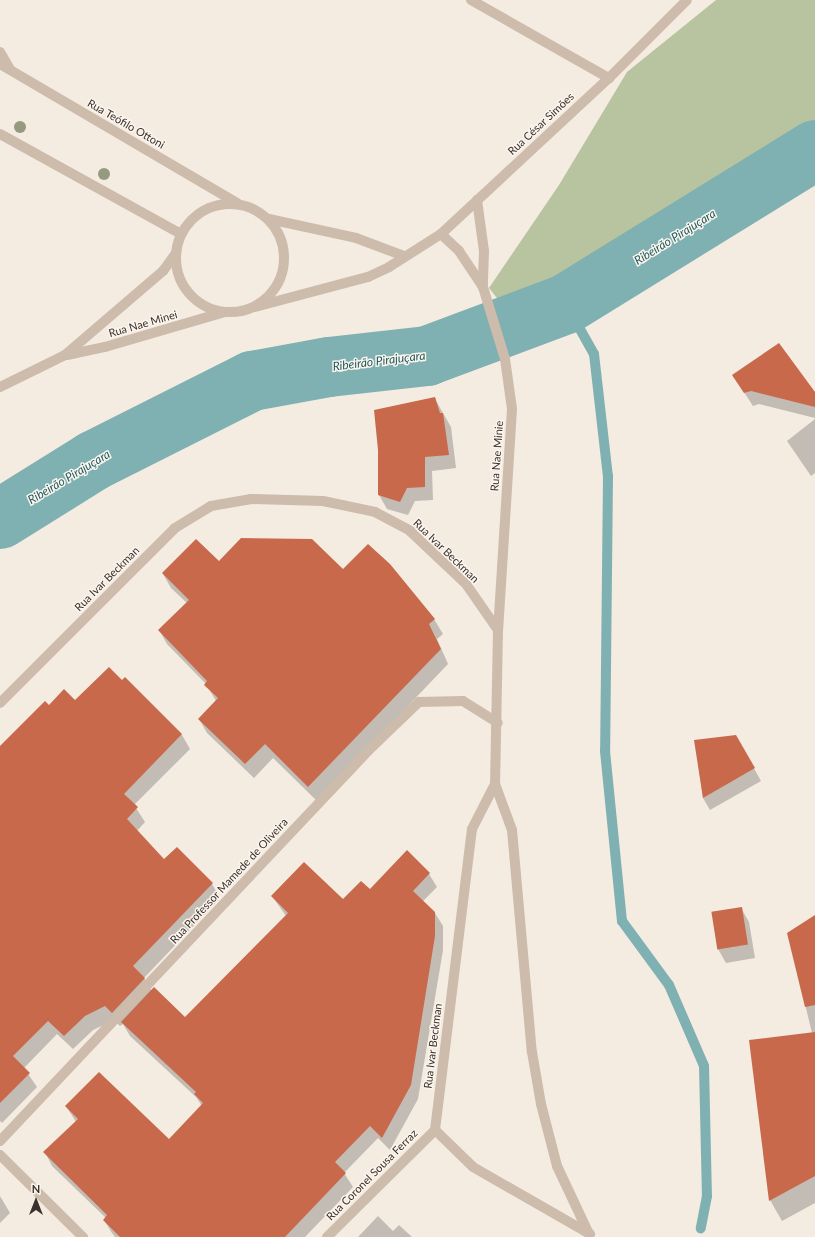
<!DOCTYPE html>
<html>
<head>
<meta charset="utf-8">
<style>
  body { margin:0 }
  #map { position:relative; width:815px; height:1237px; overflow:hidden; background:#f4ebe1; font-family:Lato,sans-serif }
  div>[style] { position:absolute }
  .green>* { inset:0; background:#b8c4a0 }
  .shadow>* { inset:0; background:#0003 }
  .stream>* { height:10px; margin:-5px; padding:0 5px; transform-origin:5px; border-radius:5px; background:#7fb0b2 }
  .river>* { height:60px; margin:-30px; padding:0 30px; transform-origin:30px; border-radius:30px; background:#7fb0b2 }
  .building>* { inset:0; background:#c8694b; transform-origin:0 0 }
  .minor>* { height:10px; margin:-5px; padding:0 5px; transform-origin:5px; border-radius:5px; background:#cdbbac }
  .minor>.ring { margin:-5px; padding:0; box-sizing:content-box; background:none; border:10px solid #cdbbac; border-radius:50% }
  .trees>* { width:12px; height:12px; margin:-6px; border-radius:50%; background:#969b7f }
  span { translate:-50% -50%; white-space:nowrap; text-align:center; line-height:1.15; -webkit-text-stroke:3px #fbf5ee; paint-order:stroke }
  .street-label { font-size:11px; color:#3b302b }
  .water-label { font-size:12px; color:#1f5a5e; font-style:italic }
  .north { position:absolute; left:16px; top:1181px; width:40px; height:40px; -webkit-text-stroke:3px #fbf5ee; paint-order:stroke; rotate:0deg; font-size:11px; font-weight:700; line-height:16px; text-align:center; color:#3b302b }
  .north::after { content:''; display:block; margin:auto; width:14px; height:18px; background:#3b302b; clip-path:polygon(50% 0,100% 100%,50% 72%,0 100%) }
</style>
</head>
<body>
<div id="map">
  <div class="green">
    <div style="clip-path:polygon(716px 0,815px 0,815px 122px,769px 179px,590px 273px,517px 323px,489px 288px,559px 185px,627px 72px)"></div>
  </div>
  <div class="shadow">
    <div style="clip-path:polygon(733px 375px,815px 394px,815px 418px,759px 404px,753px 406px)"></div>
    <div style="clip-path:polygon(435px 399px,451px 427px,456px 468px,432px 471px,433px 500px,415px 501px,408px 515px,387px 509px,379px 495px)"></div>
    <div style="clip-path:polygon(815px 419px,815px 473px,811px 476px,787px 441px)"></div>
    <div style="clip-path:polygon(219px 562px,343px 571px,434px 619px,443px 634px,437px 639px,448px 664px,317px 801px,273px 758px,254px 778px,207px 733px,199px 719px,216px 701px,206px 684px,167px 644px,159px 630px,187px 603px,171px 588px,163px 574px)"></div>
    <div style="clip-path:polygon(125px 679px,182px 735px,190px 749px,134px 805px,145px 822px,137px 831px,164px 860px,177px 848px,212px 884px,220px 898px,144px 978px,152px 991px,185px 1018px,286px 916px,272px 896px,343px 900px,429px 874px,437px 887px,423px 901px,435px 913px,443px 926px,443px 950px,418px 1099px,390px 1150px,378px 1138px,344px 1173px,353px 1187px,305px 1237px,115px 1237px,112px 1233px,104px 1220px,106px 1218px,52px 1166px,45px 1152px,76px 1122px,66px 1106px,169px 1141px,202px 1106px,196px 1097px,130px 1036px,123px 1024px,120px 1026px,114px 1020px,93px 1030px,73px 1049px,57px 1034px,24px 1068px,37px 1087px,2px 1123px,0 1121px,0 748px,49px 707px,75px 702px)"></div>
    <div style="clip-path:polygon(736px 736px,761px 781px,710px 810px,703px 798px,695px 741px)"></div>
    <div style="clip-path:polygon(741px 908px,749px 922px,755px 958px,726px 963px,718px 949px)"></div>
    <div style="clip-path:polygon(815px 916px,815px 1203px,782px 1221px,770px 1200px,812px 1033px,788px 933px)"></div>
    <div style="clip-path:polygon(0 1196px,10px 1213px,0 1223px)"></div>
    <div style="clip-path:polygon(378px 1216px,393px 1231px,399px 1225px,412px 1237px,358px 1237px)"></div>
  </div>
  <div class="stream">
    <div style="left:566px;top:304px;width:57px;rotate:60.8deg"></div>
    <div style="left:594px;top:354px;width:123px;rotate:83.5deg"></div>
    <div style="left:608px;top:476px;width:275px;rotate:90.6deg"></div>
    <div style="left:605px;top:751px;width:171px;rotate:84.3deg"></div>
    <div style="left:622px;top:921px;width:79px;rotate:53.7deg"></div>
    <div style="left:669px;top:985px;width:88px;rotate:66.6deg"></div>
    <div style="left:704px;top:1066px;width:130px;rotate:88.7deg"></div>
    <div style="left:707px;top:1196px;width:33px;rotate:101deg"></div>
  </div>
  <div class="river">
    <div style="left:0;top:519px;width:110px;rotate:-31.9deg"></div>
    <div style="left:93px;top:461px;width:178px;rotate:-26.7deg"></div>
    <div style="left:252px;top:381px;width:78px;rotate:-10.3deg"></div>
    <div style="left:329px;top:367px;width:99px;rotate:-6.4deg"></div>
    <div style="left:427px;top:356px;width:148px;rotate:-20.5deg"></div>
    <div style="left:566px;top:304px;width:293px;rotate:-31.7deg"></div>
  </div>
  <div class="building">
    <div style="clip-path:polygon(779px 343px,815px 392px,815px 407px,751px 391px,744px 393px,732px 375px)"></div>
    <div style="clip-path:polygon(435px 397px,440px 413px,443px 413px,449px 455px,425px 457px,425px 487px,407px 488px,400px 502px,378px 495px,378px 450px,374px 410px)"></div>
    <div style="clip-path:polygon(241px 538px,312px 539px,343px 569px,368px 544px,390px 564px,435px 619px,429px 624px,441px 649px,308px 787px,265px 744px,245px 764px,198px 719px,218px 698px,204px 685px,207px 681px,158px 630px,189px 600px,162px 573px,196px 539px,219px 561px)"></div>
    <div style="clip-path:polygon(109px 667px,122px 680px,125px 677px,182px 734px,124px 794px,138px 807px,127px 819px,164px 859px,177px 847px,213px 883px,133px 966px,145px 978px,112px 1013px,105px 1006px,85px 1016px,64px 1036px,48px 1021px,13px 1056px,30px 1073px,0 1103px,0 746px,45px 701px,49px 705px,64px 689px,75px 700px)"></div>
    <div style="clip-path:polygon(736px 735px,755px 768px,703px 798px,694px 740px)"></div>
    <div style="clip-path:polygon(407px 850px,430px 873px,413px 891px,435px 912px,435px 936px,411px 1085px,382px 1138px,370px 1126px,335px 1162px,346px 1173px,285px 1237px,120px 1237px,103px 1220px,107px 1215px,43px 1152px,78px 1119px,65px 1106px,99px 1072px,169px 1139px,203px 1103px,194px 1094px,196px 1092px,121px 1022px,154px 987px,185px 1017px,288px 913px,271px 896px,304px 862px,343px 899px,361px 881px,370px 889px)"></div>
    <div style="left:742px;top:907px;width:38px;height:31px;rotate:81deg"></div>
    <div style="clip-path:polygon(815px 915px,815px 1005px,805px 1007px,787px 933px)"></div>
    <div style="clip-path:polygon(815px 1032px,815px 1176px,769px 1201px,749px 1040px)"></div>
  </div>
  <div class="minor">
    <div style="left:471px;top:0;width:159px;rotate:29.5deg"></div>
    <div style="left:0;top:52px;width:20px;rotate:60deg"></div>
    <div style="left:0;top:64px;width:275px;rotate:30.4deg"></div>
    <div style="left:0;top:134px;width:207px;rotate:28.9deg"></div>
    <div style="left:477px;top:200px;width:51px;rotate:82.2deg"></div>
    <div style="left:484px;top:251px;width:36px;rotate:92deg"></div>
    <div style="left:483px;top:287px;width:75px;rotate:73deg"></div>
    <div style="left:505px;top:359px;width:50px;rotate:82deg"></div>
    <div style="left:512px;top:409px;width:221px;rotate:93.6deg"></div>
    <div style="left:498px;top:630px;width:154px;rotate:91.1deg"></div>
    <div style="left:495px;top:784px;width:49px;rotate:69.7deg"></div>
    <div style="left:512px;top:830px;width:223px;rotate:84.9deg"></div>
    <div style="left:532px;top:1052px;width:53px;rotate:80.2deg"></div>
    <div style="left:541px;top:1104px;width:64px;rotate:75.5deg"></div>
    <div style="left:557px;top:1166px;width:75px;rotate:64.8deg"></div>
    <div class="ring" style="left:176px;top:204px;width:98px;height:98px"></div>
    <div style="left:269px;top:219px;width:89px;rotate:12.3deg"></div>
    <div style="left:356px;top:238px;width:51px;rotate:20.6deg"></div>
    <div style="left:441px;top:234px;width:25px;rotate:43deg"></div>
    <div style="left:459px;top:251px;width:43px;rotate:56.3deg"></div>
    <div style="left:255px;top:307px;width:117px;rotate:-14.9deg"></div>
    <div style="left:368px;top:277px;width:23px;rotate:-25deg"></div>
    <div style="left:389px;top:267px;width:62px;rotate:-32.4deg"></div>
    <div style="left:441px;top:234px;width:229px;rotate:-42.9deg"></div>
    <div style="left:609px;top:78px;width:110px;rotate:-45deg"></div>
    <div style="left:67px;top:355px;width:39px;rotate:-12deg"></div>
    <div style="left:105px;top:347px;width:125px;rotate:-16.3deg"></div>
    <div style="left:0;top:387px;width:72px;rotate:-26.2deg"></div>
    <div style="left:65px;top:355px;width:129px;rotate:-40.6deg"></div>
    <div style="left:163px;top:271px;width:22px;rotate:-54deg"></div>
    <div style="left:0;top:703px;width:247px;rotate:-45deg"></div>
    <div style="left:175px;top:528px;width:42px;rotate:-31.4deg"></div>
    <div style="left:211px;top:506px;width:41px;rotate:-9.9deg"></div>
    <div style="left:251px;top:499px;width:72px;rotate:1.6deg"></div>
    <div style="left:323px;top:501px;width:53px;rotate:11.9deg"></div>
    <div style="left:375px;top:512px;width:40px;rotate:28deg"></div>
    <div style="left:410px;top:531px;width:77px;rotate:43.4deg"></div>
    <div style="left:466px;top:584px;width:56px;rotate:55.2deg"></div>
    <div style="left:435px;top:1130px;width:303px;rotate:-83deg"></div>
    <div style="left:472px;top:829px;width:51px;rotate:-62.9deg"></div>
    <div style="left:435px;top:1130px;width:53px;rotate:44.2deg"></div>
    <div style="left:473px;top:1167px;width:135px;rotate:29.8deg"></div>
    <div style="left:0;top:1141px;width:536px;rotate:-46.66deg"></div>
    <div style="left:368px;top:751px;width:71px;rotate:-43.9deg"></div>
    <div style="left:419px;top:702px;width:44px;rotate:-1.3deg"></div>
    <div style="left:463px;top:701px;width:41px;rotate:32.2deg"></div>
    <div style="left:0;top:1155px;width:117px;rotate:44.7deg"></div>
    <div style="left:327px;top:1237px;width:152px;rotate:-44.7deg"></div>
  </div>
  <div class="trees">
    <div style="left:20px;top:127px"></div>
    <div style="left:104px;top:174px"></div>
  </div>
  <div class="street-label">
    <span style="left:126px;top:124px;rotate:30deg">Rua Teófilo Ottoni</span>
    <span style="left:541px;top:124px;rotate:-43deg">Rua César Simões</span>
    <span style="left:143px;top:324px;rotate:-16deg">Rua Nae Minei</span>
    <span style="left:497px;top:456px;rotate:-86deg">Rua Nae Minie</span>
    <span style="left:446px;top:551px;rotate:44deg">Rua Ivar Beckman</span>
    <span style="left:107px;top:579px;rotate:-45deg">Rua Ivar Beckman</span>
    <span style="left:229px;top:881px;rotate:-47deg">Rua Professor Mamede de Oliveira</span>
    <span style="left:433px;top:1046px;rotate:-83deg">Rua Ivar Beckman</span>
    <span style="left:372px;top:1175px;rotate:-45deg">Rua Coronel Sousa Ferraz</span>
  </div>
  <div class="water-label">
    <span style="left:675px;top:237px;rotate:-32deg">Ribeirão Pirajuçara</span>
    <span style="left:379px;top:361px;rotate:-7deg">Ribeirão Pirajuçara</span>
    <span style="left:69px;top:477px;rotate:-31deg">Ribeirão Pirajuçara</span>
  </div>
  <div class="north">N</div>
</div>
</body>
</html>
